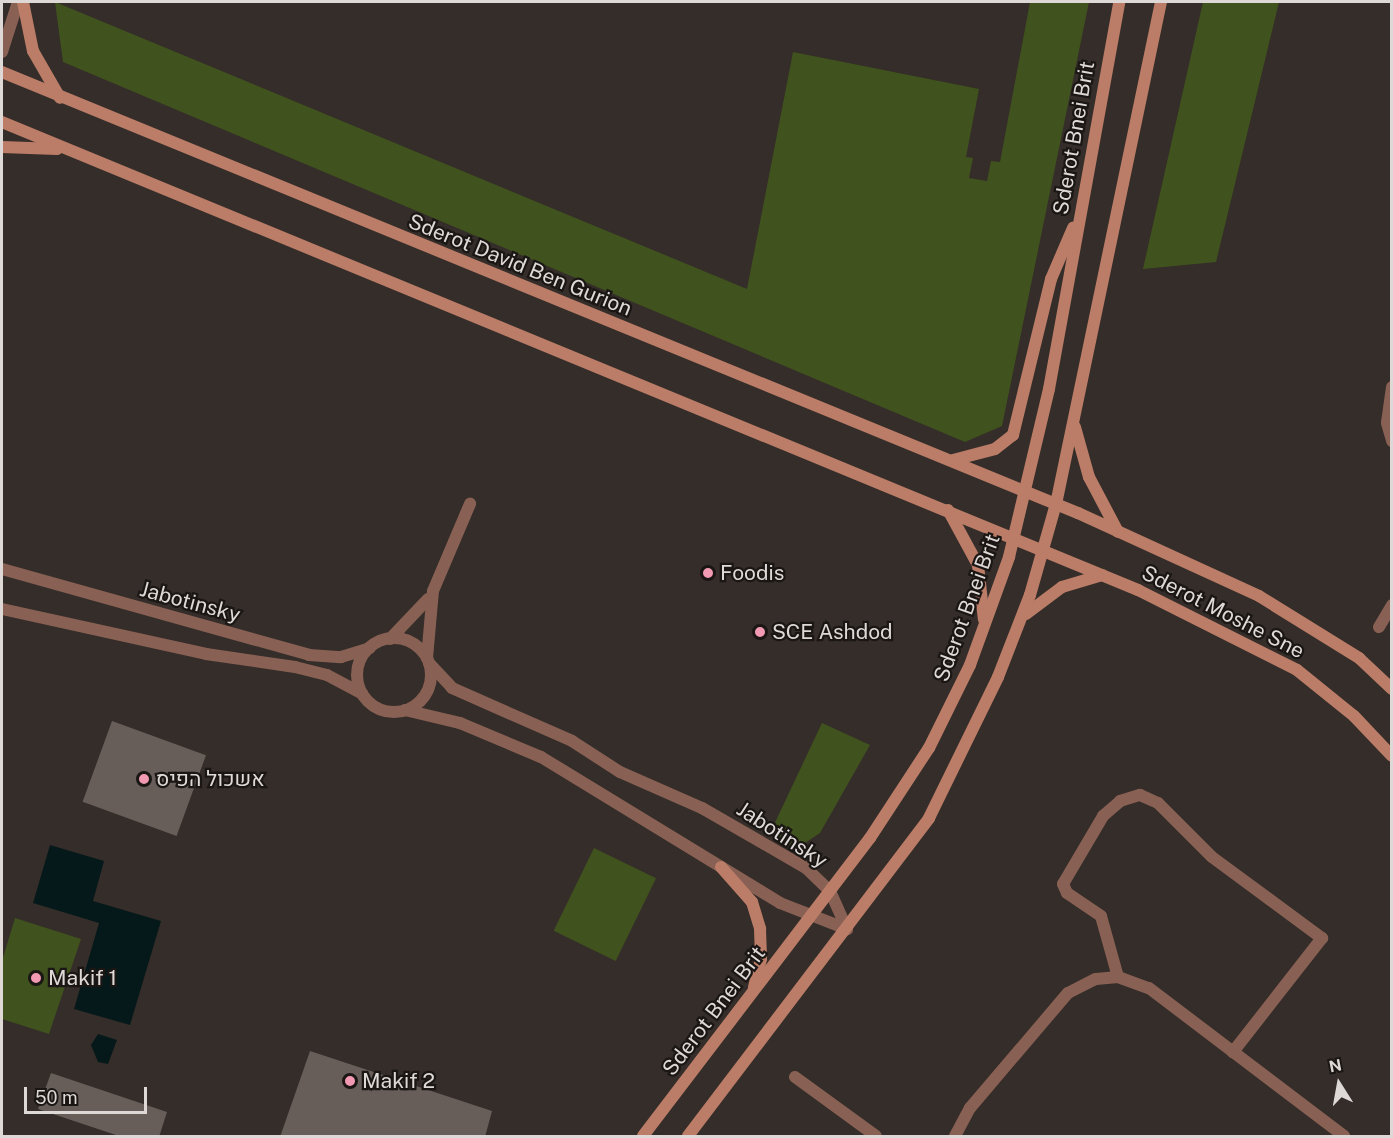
<!DOCTYPE html>
<html>
<head>
<meta charset="utf-8">
<style>
  body { margin:0 }
  #map { position:relative; width:1393px; height:1138px; overflow:hidden; background:#352d29; font-family:"Public Sans",Heebo,sans-serif }
  div>[style] { position:absolute }
  .green>* { inset:0; background:#40521d; transform-origin:0 0 }
  .water>* { inset:0; background:#06191a }
  .building>* { inset:0; background:#675e5a; transform-origin:0 0 }
  .minor>* { height:12px; margin:-6px; padding:0 6px; transform-origin:6px; border-radius:6px; background:#896154 }
  .tertiary>* { height:12px; margin:-6px; padding:0 6px; transform-origin:6px; border-radius:6px; background:#896154 }
  .tertiary>.ring { margin:-6px; padding:0; box-sizing:content-box; background:none; border:12px solid #896154; border-radius:50% }
  .secondary>* { height:12px; margin:-6px; padding:0 6px; transform-origin:6px; border-radius:6px; background:#bb7d67 }
  .dots>* { width:16px; height:16px; translate:-50% -50%; box-sizing:border-box; border:3px solid #1a1614; border-radius:50% }
  span { translate:-50% -50%; white-space:nowrap; text-align:center; line-height:1.15; -webkit-text-stroke:4.5px #1a1614; paint-order:stroke }
  .street-label { font-size:21px; color:#ded9d7 }
  .poi-label { font-size:21px; color:#ded9d7 }
  .left { translate:0 -50%; text-align:left }
  .frame { position:absolute; inset:0; border:3px solid #ded9d7; pointer-events:none }
  .north { position:absolute; left:1309px; top:1054px; width:60px; height:60px; -webkit-text-stroke:4px #1a1614; paint-order:stroke; rotate:349deg; font-size:16px; font-weight:700; line-height:24px; text-align:center; color:#ded9d7 }
  .north::after { content:''; display:block; margin:auto; width:21px; height:27px; background:#ded9d7; clip-path:polygon(50% 0,100% 100%,50% 72%,0 100%) }
  .scale { position:absolute; left:24px; top:1087px; width:123px; height:27px; box-sizing:border-box; border:3px solid #ded9d7; border-top:0; padding-left:8px; font-size:18px; line-height:21px; white-space:nowrap; color:#ded9d7; -webkit-text-stroke:4px #1a1614; paint-order:stroke }
</style>
</head>
<body>
<div id="map">
  <div class="green">
    <div style="clip-path:polygon(55px 2px,747px 289px,793px 52px,979px 89px,966px 157px,973px 158px,969px 178px,987px 181px,991px 161px,1000px 162px,1030px 2px,1089px 2px,1002px 426px,965px 442px,63px 62px)"></div>
    <div style="clip-path:polygon(1203px 2px,1279px 2px,1216px 262px,1143px 269px)"></div>
    <div style="clip-path:polygon(822px 723px,870px 745px,820px 833px,805px 843px,791px 846px,771px 831px)"></div>
    <div style="left:594px;top:848px;width:69px;height:92px;rotate:26deg"></div>
    <div style="clip-path:polygon(15px 918px,81px 939px,49px 1034px,2px 1019px,2px 961px)"></div>
  </div>
  <div class="water">
    <div style="clip-path:polygon(50px 845px,104px 861px,93px 901px,161px 921px,130px 1025px,74px 1009px,99px 923px,33px 903px)"></div>
    <div style="clip-path:polygon(98px 1034px,117px 1040px,108px 1064px,98px 1062px,91px 1045px)"></div>
  </div>
  <div class="building">
    <div style="left:112px;top:721px;width:100px;height:86px;rotate:20deg"></div>
    <div style="clip-path:polygon(310px 1051px,492px 1111px,485px 1137px,280px 1137px)"></div>
    <div style="clip-path:polygon(51px 1073px,167px 1112px,159px 1137px,122px 1137px,38px 1109px)"></div>
  </div>
  <div class="minor">
    <div style="left:1392px;top:387px;width:36px;rotate:98deg"></div>
    <div style="left:1387px;top:423px;width:19px;rotate:74deg"></div>
    <div style="left:1379px;top:627px;width:26px;rotate:-59deg"></div>
    <div style="left:390px;top:639px;width:55px;rotate:-46.5deg"></div>
    <div style="left:427px;top:658px;width:67px;rotate:-84.9deg"></div>
    <div style="left:433px;top:591px;width:95px;rotate:-67deg"></div>
    <div style="left:1118px;top:977px;width:63px;rotate:-105.6deg"></div>
    <div style="left:1101px;top:916px;width:41px;rotate:-145.9deg"></div>
    <div style="left:1067px;top:893px;width:10px;rotate:-114deg"></div>
    <div style="left:1063px;top:884px;width:79px;rotate:-59.5deg"></div>
    <div style="left:1103px;top:816px;width:23px;rotate:-41deg"></div>
    <div style="left:1120px;top:801px;width:21px;rotate:-17deg"></div>
    <div style="left:1140px;top:795px;width:20px;rotate:24deg"></div>
    <div style="left:1158px;top:803px;width:76px;rotate:45deg"></div>
    <div style="left:1212px;top:857px;width:137px;rotate:36.4deg"></div>
    <div style="left:1322px;top:938px;width:145px;rotate:128deg"></div>
    <div style="left:795px;top:1077px;width:100px;rotate:36.1deg"></div>
    <div style="left:955px;top:1136px;width:32px;rotate:-62deg"></div>
    <div style="left:970px;top:1108px;width:151px;rotate:-49.6deg"></div>
    <div style="left:1068px;top:993px;width:31px;rotate:-27deg"></div>
    <div style="left:1096px;top:979px;width:22px;rotate:-5deg"></div>
    <div style="left:1118px;top:977px;width:33px;rotate:20deg"></div>
    <div style="left:1149px;top:988px;width:245px;rotate:37.2deg"></div>
  </div>
  <div class="tertiary">
    <div style="left:2px;top:52px;width:52px;rotate:-72.3deg"></div>
    <div style="left:2px;top:569px;width:319px;rotate:15.6deg"></div>
    <div style="left:309px;top:655px;width:32px;rotate:4deg"></div>
    <div style="left:341px;top:657px;width:30px;rotate:-17deg"></div>
    <div style="left:2px;top:609px;width:209px;rotate:12.4deg"></div>
    <div style="left:206px;top:654px;width:90px;rotate:8.3deg"></div>
    <div style="left:295px;top:667px;width:33px;rotate:14deg"></div>
    <div style="left:327px;top:675px;width:40px;rotate:28deg"></div>
    <div class="ring" style="left:357px;top:638px;width:62px;height:62px"></div>
    <div style="left:429px;top:663px;width:34px;rotate:47deg"></div>
    <div style="left:452px;top:688px;width:131px;rotate:23.8deg"></div>
    <div style="left:572px;top:741px;width:57px;rotate:32.9deg"></div>
    <div style="left:620px;top:772px;width:90px;rotate:23.7deg"></div>
    <div style="left:702px;top:808px;width:120px;rotate:30deg"></div>
    <div style="left:806px;top:868px;width:33px;rotate:44deg"></div>
    <div style="left:830px;top:891px;width:42px;rotate:65.9deg"></div>
    <div style="left:405px;top:710px;width:57px;rotate:13.3deg"></div>
    <div style="left:460px;top:723px;width:88px;rotate:22.8deg"></div>
    <div style="left:541px;top:757px;width:280px;rotate:31.4deg"></div>
    <div style="left:780px;top:903px;width:72px;rotate:21.2deg"></div>
  </div>
  <div class="secondary">
    <div style="left:23px;top:2px;width:50px;rotate:78.5deg"></div>
    <div style="left:33px;top:51px;width:54px;rotate:60.1deg"></div>
    <div style="left:2px;top:72px;width:1163px;rotate:22.29deg"></div>
    <div style="left:1078px;top:513px;width:199px;rotate:24.6deg"></div>
    <div style="left:1259px;top:596px;width:118px;rotate:31.8deg"></div>
    <div style="left:1359px;top:658px;width:45px;rotate:43.2deg"></div>
    <div style="left:2px;top:122px;width:1229px;rotate:22.39deg"></div>
    <div style="left:1138px;top:590px;width:178px;rotate:26.7deg"></div>
    <div style="left:1297px;top:670px;width:73px;rotate:38.9deg"></div>
    <div style="left:1354px;top:716px;width:55px;rotate:46.5deg"></div>
    <div style="left:2px;top:147px;width:55px;rotate:2.1deg"></div>
    <div style="left:1075px;top:427px;width:52px;rotate:74.4deg"></div>
    <div style="left:1089px;top:477px;width:62px;rotate:62.2deg"></div>
    <div style="left:953px;top:460px;width:43px;rotate:-14.7deg"></div>
    <div style="left:995px;top:449px;width:23px;rotate:-38deg"></div>
    <div style="left:1013px;top:435px;width:161px;rotate:-76.3deg"></div>
    <div style="left:1051px;top:279px;width:56px;rotate:-66.7deg"></div>
    <div style="left:948px;top:510px;width:63px;rotate:61.4deg"></div>
    <div style="left:978px;top:565px;width:55px;rotate:83.8deg"></div>
    <div style="left:1026px;top:614px;width:45px;rotate:-36.9deg"></div>
    <div style="left:1062px;top:587px;width:42px;rotate:-16.7deg"></div>
    <div style="left:721px;top:867px;width:47px;rotate:48.5deg"></div>
    <div style="left:752px;top:902px;width:28px;rotate:73deg"></div>
    <div style="left:760px;top:929px;width:30px;rotate:88deg"></div>
    <div style="left:761px;top:959px;width:29px;rotate:104deg"></div>
    <div style="left:643px;top:1136px;width:375px;rotate:-52.7deg"></div>
    <div style="left:870px;top:838px;width:108px;rotate:-56.8deg"></div>
    <div style="left:929px;top:748px;width:93px;rotate:-63.7deg"></div>
    <div style="left:970px;top:665px;width:115px;rotate:-70.1deg"></div>
    <div style="left:1009px;top:557px;width:173px;rotate:-76.6deg"></div>
    <div style="left:1049px;top:389px;width:393px;rotate:-79.7deg"></div>
    <div style="left:688px;top:1136px;width:399px;rotate:-52.8deg"></div>
    <div style="left:929px;top:818px;width:157px;rotate:-63.9deg"></div>
    <div style="left:998px;top:677px;width:88px;rotate:-68.7deg"></div>
    <div style="left:1030px;top:595px;width:95px;rotate:-74.1deg"></div>
    <div style="left:1056px;top:504px;width:513px;rotate:-78.19deg"></div>
  </div>
  <div class="dots">
    <div style="left:708px;top:573px;background:#f19ab1"></div>
    <div style="left:760px;top:632px;background:#f19ab1"></div>
    <div style="left:144px;top:779px;background:#f19ab1"></div>
    <div style="left:36px;top:978px;background:#f19ab1"></div>
    <div style="left:350px;top:1081px;background:#f19ab1"></div>
  </div>
  <div class="street-label">
    <span style="left:1074px;top:138px;rotate:-80deg">Sderot Bnei Brit</span>
    <span style="left:520px;top:265px;rotate:22deg">Sderot David Ben Gurion</span>
    <span style="left:190px;top:602px;rotate:15deg">Jabotinsky</span>
    <span style="left:967px;top:608px;rotate:-70deg">Sderot Bnei Brit</span>
    <span style="left:1223px;top:612px;rotate:27deg">Sderot Moshe Sne</span>
    <span style="left:782px;top:835px;rotate:33deg">Jabotinsky</span>
    <span style="left:714px;top:1011px;rotate:-53deg">Sderot Bnei Brit</span>
  </div>
  <div class="poi-label">
    <span class="left" style="left:720px;top:573px">Foodis</span>
    <span class="left" style="left:772px;top:632px">SCE Ashdod</span>
    <span class="left" style="left:156px;top:779px">אשכול הפיס</span>
    <span class="left" style="left:48px;top:978px">Makif 1</span>
    <span class="left" style="left:362px;top:1081px">Makif 2</span>
  </div>
  <div class="frame"></div>
  <div class="north">N</div>
  <div class="scale">50 m</div>
</div>
</body>
</html>
